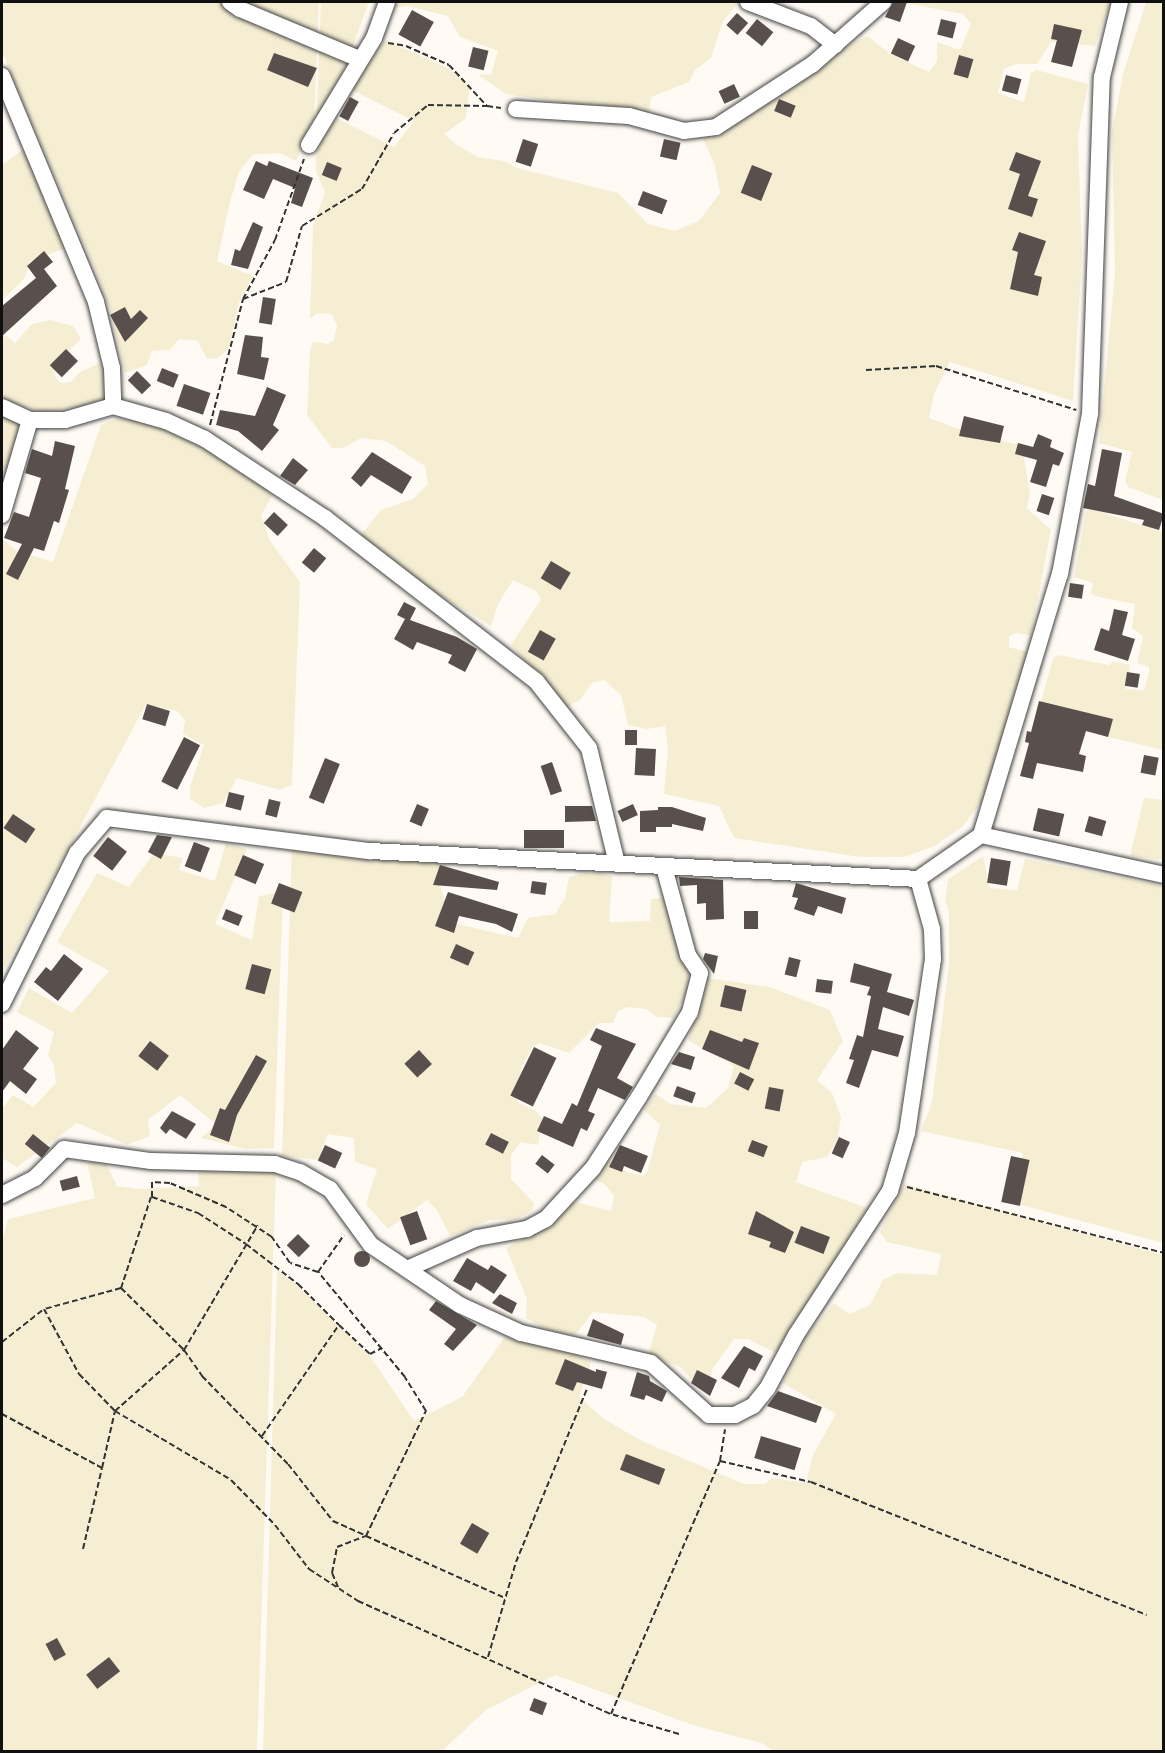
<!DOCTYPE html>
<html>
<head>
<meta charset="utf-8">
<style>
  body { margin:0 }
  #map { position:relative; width:1165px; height:1753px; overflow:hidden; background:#fffbf4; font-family:"Source Serif 4",serif }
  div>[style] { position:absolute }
  .farmland>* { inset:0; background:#f5eed3 }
  .building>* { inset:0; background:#59504d; transform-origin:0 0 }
  .round { border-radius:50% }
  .path>* { height:2px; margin-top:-1px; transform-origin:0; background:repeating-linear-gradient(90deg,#323232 0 6px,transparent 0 9px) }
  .roads { filter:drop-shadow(0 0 2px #434343) drop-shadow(0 0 2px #434343) }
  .street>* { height:16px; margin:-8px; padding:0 8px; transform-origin:8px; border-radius:8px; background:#fff }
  span { translate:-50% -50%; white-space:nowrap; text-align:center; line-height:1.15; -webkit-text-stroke:6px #fff; paint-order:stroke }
  .frame { position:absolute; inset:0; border:3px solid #101010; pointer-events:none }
</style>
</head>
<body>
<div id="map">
  <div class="farmland">
    <div style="clip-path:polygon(2px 2px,319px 2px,314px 125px,296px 161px,279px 153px,252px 155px,239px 172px,230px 202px,217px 261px,253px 276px,239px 303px,229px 348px,218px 358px,207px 359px,198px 341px,179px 339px,170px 350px,152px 351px,147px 365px,125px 373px,110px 309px,97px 274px,2px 52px)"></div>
    <div style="clip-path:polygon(321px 2px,369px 2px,346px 65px,316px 128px)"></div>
    <div style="clip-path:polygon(382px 2px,739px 2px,723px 21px,711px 58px,695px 70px,689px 82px,651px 97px,649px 116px,506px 94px,478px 75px,491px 74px,498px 51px,460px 37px,448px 16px,407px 6px,391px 8px)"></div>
    <div style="clip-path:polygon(899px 2px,1110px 2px,1095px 46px,1051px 42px,1037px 64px,1016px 64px,1004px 69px,998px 93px,1024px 102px,1031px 73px,1037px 70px,1088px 84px,1078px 136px,1082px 255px,1073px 401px,950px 362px,934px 394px,929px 418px,978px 436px,1022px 445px,1030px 494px,1027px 508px,1051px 530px,1031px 635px,1015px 633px,1009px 636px,1009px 647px,1027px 652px,1006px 737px,983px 800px,963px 826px,935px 846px,904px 857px,860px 857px,734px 838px,719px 806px,664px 794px,668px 749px,665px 726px,647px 729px,628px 725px,621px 695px,604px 680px,592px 683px,580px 700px,566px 707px,511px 645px,541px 599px,536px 591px,513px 580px,498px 604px,491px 626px,423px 585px,360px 536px,381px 510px,413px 499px,428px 484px,425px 466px,386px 441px,361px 438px,343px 448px,332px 448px,307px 415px,310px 350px,313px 342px,328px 344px,334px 340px,337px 325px,331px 314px,317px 313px,310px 319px,313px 225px,325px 192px,316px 172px,316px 154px,333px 116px,394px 147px,414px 121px,350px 89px,385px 40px,448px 68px,470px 85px,466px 118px,444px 134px,457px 145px,478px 157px,504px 161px,517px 168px,618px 193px,648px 224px,675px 231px,699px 221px,720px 193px,715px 166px,703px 139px,815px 70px,849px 45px,868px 36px,890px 54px,929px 72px,937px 61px,937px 42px,960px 50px,971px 24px,963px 14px)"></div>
    <div style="clip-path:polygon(1146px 2px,1164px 2px,1163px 500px,1128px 487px,1125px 481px,1132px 452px,1099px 443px,1115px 273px,1112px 131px,1123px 74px)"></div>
    <div style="clip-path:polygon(29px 145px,68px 247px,30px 261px,24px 279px,2px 300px,2px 165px)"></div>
    <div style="clip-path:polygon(50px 320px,73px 326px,81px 339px,56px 364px,54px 375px,60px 383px,71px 382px,80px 372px,104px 361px,113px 396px,94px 405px,39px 412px,2px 399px,2px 333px,15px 343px,32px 324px)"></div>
    <div style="clip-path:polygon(2px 411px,24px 422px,2px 516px)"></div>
    <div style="clip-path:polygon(118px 418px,149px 422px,186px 438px,267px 487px,272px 496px,261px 515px,270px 541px,300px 582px,292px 785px,280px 790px,237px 778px,223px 803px,204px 808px,190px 799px,190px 787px,204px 745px,183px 734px,185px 720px,177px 711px,146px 704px,2px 973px,2px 539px,17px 551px,53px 562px,101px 425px)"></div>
    <div style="clip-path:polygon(1092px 509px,1163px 532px,1163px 750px,1036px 720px,1053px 658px,1058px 655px,1109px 665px,1113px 661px,1130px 665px,1126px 689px,1144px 690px,1149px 673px,1149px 667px,1137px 663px,1143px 636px,1132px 628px,1135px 604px,1095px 596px,1091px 594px,1093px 583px,1074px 577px,1086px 511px)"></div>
    <div style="clip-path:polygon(1144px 798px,1163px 800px,1163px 860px,1130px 856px)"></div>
    <div style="clip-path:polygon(292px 842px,441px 863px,437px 876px,452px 923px,518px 938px,528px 918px,555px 914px,565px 898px,569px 877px,588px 872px,612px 876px,609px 922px,650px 921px,651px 899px,668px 898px,673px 934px,689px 964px,687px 990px,674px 1018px,657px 1017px,646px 1009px,628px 1007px,618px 1011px,613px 1023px,599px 1023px,569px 1053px,539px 1043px,532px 1047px,521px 1068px,517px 1102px,536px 1111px,542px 1119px,538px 1145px,521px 1142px,511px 1155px,511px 1179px,534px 1203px,532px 1211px,516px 1219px,490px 1220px,450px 1236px,437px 1210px,427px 1200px,388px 1229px,366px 1204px,377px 1169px,355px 1162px,354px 1138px,328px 1134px,318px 1160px,282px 1156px)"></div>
    <div style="clip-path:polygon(226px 843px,247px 849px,215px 924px,252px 940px,259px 896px,283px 892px,274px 1148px,246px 1149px,201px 1138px,216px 1124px,180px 1095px,148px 1120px,150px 1136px,127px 1145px,77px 1123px,17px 1167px,2px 1158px,2px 1109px,13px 1095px,33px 1107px,56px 1083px,54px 1065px,48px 1055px,54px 1032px,17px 1012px,29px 988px,72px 1013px,109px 971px,57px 942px,97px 873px,129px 887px,154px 853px,183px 858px,179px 870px,215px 881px)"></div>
    <div style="clip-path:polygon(983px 856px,990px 888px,1017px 890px,1025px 859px,1163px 886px,1163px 1243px,1014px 1203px,1023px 1153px,921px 1131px,932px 1102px,949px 963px,949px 912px,945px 901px,948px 879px)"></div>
    <div style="clip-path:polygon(708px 978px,770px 987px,830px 1010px,843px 1041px,817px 1080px,832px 1093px,841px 1117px,837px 1141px,827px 1157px,802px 1162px,796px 1182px,867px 1208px,778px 1354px,748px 1339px,734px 1339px,713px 1368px,708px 1386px,701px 1390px,680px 1367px,648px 1355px,657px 1325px,644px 1317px,593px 1312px,575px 1335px,547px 1330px,526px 1318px,527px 1299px,506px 1248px,544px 1227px,567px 1203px,575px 1202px,611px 1211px,614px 1195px,603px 1183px,591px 1179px,609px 1160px,627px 1172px,643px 1176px,647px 1172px,660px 1125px,644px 1110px,655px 1094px,671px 1104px,706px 1108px,728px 1088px,734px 1066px,688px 1040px)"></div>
    <div style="clip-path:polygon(197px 1159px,276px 1171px,257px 1751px,2px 1751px,2px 1240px,8px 1219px,95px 1198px,87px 1162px,105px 1161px,117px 1186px,138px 1189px,199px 1186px)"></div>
    <div style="clip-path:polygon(904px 1184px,1163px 1255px,1163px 1751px,774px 1751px,761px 1743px,696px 1726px,555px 1675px,486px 1710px,442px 1751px,263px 1752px,277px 1270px,297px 1285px,370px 1356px,414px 1421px,462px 1397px,510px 1330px,542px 1339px,591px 1362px,579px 1397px,604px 1419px,642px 1441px,744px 1484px,765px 1484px,772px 1478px,806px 1483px,813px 1455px,836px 1414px,783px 1383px,806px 1337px,834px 1303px,849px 1314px,870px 1305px,883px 1280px,897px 1273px,937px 1275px,941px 1254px,887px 1242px,880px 1232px)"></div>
  </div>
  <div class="building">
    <div style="clip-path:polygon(893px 2px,907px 2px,900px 22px,885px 17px)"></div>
    <div style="left:412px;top:10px;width:25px;height:28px;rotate:29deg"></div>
    <div style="left:737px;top:13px;width:15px;height:16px;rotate:42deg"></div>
    <div style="left:757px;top:19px;width:21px;height:18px;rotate:39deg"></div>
    <div style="left:941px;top:19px;width:16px;height:16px;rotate:14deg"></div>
    <div style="clip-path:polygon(1054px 24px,1082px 30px,1072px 67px,1051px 62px,1057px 40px,1051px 39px)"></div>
    <div style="left:898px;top:38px;width:19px;height:17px;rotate:25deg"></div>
    <div style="left:473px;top:47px;width:16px;height:20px;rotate:14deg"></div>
    <div style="clip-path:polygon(274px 53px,317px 68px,308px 87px,267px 70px)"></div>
    <div style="left:959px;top:55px;width:15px;height:20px;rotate:16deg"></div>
    <div style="left:1006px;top:75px;width:16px;height:16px;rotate:15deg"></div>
    <div style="left:734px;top:84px;width:14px;height:17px;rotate:65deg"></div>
    <div style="left:350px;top:97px;width:10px;height:22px;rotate:29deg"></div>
    <div style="left:779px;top:99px;width:18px;height:13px;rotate:22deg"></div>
    <div style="left:523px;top:139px;width:16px;height:24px;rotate:18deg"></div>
    <div style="left:664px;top:139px;width:17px;height:18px;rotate:13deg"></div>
    <div style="clip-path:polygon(1016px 152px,1041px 161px,1028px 196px,1038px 199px,1032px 217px,1008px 209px,1020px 174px,1009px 170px)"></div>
    <div style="clip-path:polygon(256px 161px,267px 166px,269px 161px,313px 178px,302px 207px,291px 203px,295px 188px,273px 179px,264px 199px,243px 190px)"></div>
    <div style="left:327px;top:162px;width:16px;height:14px;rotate:22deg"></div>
    <div style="left:752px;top:165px;width:22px;height:30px;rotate:22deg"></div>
    <div style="left:643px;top:191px;width:26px;height:15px;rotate:21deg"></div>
    <div style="clip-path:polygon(253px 222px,263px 227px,248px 269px,231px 265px,235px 249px,240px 251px)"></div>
    <div style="clip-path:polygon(1019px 232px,1046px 241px,1034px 275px,1042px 277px,1038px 296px,1010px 289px,1018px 252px,1012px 250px)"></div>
    <div style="clip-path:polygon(44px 251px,53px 262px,44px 269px,57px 286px,2px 336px,2px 306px,36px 278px,27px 266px)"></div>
    <div style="left:263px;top:297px;width:13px;height:26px;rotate:9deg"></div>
    <div style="clip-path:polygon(125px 307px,131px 319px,140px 310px,148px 318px,125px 342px,110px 315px)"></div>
    <div style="clip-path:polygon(245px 335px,263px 337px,261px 357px,269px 358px,264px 380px,237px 374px)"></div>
    <div style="left:66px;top:349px;width:17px;height:23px;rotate:45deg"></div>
    <div style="left:162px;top:368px;width:18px;height:14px;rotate:22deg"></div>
    <div style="left:137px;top:371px;width:20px;height:13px;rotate:45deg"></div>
    <div style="left:184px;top:384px;width:28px;height:23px;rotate:19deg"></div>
    <div style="clip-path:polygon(267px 387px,286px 395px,273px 425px,279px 430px,262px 451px,238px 431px,216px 425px,220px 410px,255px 416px)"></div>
    <div style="clip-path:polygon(964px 416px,1004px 426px,1000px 443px,959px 436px)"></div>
    <div style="clip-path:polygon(1038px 434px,1052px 440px,1050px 447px,1064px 453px,1059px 466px,1053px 464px,1046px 487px,1030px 482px,1037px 460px,1015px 454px,1018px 443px,1033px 447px)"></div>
    <div style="clip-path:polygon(55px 441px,75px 446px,65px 489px,69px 490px,59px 523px,54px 521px,44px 551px,34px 548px,18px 580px,6px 574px,22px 544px,4px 538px,14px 512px,29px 517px,41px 478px,25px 473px,32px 449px,52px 456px)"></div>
    <div style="clip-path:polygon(1102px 449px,1122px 453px,1114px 496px,1164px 514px,1159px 530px,1142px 525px,1144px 520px,1083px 508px,1088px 484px,1095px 486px)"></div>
    <div style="clip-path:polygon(372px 452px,412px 477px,402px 494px,371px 475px,361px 487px,351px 478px)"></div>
    <div style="clip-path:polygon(293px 458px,308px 470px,295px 485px,280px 476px)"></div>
    <div style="left:1042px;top:494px;width:13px;height:18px;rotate:18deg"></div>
    <div style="left:274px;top:512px;width:19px;height:15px;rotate:43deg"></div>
    <div style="left:314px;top:548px;width:16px;height:19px;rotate:40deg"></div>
    <div style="left:551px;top:561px;width:23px;height:20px;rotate:31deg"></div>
    <div style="left:1070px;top:583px;width:14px;height:14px;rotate:8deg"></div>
    <div style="clip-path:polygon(404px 602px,416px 608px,410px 620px,457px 637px,477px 649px,465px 672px,448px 663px,452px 655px,417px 642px,413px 650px,394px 639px,405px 619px,397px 615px)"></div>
    <div style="clip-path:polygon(1114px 609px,1128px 612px,1122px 635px,1135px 639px,1128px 661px,1094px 650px,1101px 628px,1109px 631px)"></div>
    <div style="left:540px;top:630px;width:18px;height:25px;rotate:29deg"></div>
    <div style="left:1127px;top:672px;width:13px;height:14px;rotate:9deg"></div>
    <div style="clip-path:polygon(1039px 701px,1113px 719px,1108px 737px,1086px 731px,1079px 754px,1086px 756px,1083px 772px,1037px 763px,1033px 779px,1020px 776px,1029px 743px,1025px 742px,1027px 731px,1031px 732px)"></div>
    <div style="left:147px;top:704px;width:24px;height:16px;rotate:17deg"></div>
    <div style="left:625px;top:730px;width:12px;height:15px"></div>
    <div style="left:184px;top:737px;width:18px;height:50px;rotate:27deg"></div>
    <div style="left:636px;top:748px;width:20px;height:27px;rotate:3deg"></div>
    <div style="left:1144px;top:755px;width:15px;height:18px;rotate:11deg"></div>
    <div style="left:325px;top:758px;width:16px;height:43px;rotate:22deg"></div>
    <div style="left:552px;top:762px;width:31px;height:12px;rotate:71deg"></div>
    <div style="left:229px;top:792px;width:16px;height:15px;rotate:14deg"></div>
    <div style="left:269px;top:799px;width:12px;height:16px;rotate:14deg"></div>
    <div style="left:417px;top:804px;width:13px;height:19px;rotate:23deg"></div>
    <div style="left:633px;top:804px;width:12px;height:17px;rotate:66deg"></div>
    <div style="clip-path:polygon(565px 806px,592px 806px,596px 821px,565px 822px)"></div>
    <div style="clip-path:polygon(658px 807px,672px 807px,706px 818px,703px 831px,672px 824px,672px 827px,656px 827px,656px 832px,640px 832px,640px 811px,658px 810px)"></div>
    <div style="left:1038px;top:808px;width:27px;height:23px;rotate:13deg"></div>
    <div style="left:13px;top:814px;width:27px;height:17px;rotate:34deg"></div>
    <div style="left:1089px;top:816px;width:18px;height:16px;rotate:16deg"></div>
    <div style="left:524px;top:830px;width:40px;height:18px"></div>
    <div style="clip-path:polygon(157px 835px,172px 837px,161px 859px,148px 852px)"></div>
    <div style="left:108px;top:837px;width:24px;height:24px;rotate:38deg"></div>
    <div style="left:194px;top:842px;width:17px;height:26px;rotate:21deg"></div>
    <div style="left:243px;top:855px;width:23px;height:22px;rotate:23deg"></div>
    <div style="left:991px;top:858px;width:20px;height:25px;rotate:9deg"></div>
    <div style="clip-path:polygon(440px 865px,499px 882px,497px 890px,433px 885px)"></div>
    <div style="clip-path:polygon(679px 877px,723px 880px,724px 919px,706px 920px,706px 903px,697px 904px,697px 885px,680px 886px)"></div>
    <div style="left:532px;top:881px;width:15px;height:12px;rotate:8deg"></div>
    <div style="left:279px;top:883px;width:25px;height:22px;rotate:21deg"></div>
    <div style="clip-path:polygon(796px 883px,846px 898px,842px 914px,818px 906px,814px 916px,794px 909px,798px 898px,792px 897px)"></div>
    <div style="clip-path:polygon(448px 892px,518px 914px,512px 932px,496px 924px,459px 916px,454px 933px,435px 926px)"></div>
    <div style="left:226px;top:909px;width:18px;height:11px;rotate:22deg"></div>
    <div style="left:744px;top:911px;width:14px;height:18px"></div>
    <div style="left:456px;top:944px;width:20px;height:15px;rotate:24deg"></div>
    <div style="clip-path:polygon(705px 953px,718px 956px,714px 974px,703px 959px)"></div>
    <div style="clip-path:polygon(64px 954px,83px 969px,58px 1001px,34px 982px,46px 967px,51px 971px)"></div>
    <div style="left:789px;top:957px;width:12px;height:18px;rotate:14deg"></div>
    <div style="clip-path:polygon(854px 963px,892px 974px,887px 992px,914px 1000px,909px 1016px,883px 1007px,878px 1029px,904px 1036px,898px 1057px,872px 1050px,859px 1088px,846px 1083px,854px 1060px,849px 1059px,857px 1035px,863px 1037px,871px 996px,867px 995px,870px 987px,850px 982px)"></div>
    <div style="left:252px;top:964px;width:20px;height:26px;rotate:15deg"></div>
    <div style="left:817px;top:979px;width:16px;height:13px;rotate:7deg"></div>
    <div style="left:725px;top:985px;width:22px;height:22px;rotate:13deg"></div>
    <div style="clip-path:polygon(596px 1028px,636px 1044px,617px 1078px,633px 1087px,625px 1100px,598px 1088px,588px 1111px,595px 1114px,587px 1131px,581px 1128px,573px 1147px,537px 1131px,544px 1116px,562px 1124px,572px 1103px,577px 1106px,602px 1046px,590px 1040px)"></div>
    <div style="clip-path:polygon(16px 1030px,39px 1048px,23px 1069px,37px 1079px,26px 1094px,10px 1081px,2px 1092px,2px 1050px)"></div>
    <div style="clip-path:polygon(710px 1030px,742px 1042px,744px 1038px,759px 1043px,749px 1070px,702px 1049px)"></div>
    <div style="left:150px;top:1041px;width:24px;height:19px;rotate:38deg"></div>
    <div style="left:534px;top:1047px;width:25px;height:54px;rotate:26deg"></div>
    <div style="left:419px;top:1050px;width:19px;height:20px;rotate:47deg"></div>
    <div style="clip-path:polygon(679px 1052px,695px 1057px,691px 1070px,671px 1064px)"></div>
    <div style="clip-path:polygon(256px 1055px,267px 1061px,237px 1115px,229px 1142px,210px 1135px,220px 1108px,225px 1110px)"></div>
    <div style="left:740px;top:1072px;width:16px;height:13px;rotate:27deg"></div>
    <div style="left:677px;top:1086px;width:20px;height:11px;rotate:20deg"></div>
    <div style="left:769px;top:1087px;width:15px;height:22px;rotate:11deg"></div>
    <div style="clip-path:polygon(172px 1111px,196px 1124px,186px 1139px,170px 1129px,166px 1134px,160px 1128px)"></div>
    <div style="left:491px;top:1133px;width:20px;height:13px;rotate:27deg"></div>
    <div style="left:33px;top:1134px;width:22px;height:13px;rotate:39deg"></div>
    <div style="left:839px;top:1137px;width:12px;height:18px;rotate:24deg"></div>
    <div style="left:752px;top:1140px;width:17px;height:12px;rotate:21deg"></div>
    <div style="left:325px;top:1145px;width:19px;height:17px;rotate:25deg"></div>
    <div style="clip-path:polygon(620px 1145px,648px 1156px,641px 1173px,624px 1166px,622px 1172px,609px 1167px)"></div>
    <div style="left:542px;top:1155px;width:16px;height:11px;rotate:38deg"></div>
    <div style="left:1011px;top:1156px;width:19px;height:47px;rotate:12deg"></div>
    <div style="left:77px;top:1176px;width:11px;height:18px;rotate:75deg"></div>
    <div style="left:417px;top:1211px;width:30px;height:18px;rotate:70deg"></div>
    <div style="clip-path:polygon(756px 1211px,794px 1232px,785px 1253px,769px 1247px,771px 1242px,748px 1234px)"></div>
    <div style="left:801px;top:1226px;width:31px;height:18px;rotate:21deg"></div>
    <div style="left:298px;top:1234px;width:17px;height:16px;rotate:45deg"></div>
    <div class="round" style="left:354px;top:1251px;width:16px;height:16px"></div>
    <div style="clip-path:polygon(467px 1258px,488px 1270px,491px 1265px,507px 1275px,494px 1294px,476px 1282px,471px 1291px,453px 1281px)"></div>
    <div style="clip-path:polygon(500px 1294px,517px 1303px,512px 1314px,492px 1303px)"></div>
    <div style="clip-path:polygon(436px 1301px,477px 1325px,453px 1351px,444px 1344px,456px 1329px,429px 1310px)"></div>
    <div style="clip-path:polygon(593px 1319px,624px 1334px,621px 1345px,587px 1336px)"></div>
    <div style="clip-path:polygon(744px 1346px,763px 1356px,755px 1371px,749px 1368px,739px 1388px,721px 1378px)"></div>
    <div style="clip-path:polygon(565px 1359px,596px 1372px,596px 1369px,607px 1372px,602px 1389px,577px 1382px,573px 1391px,555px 1384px)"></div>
    <div style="clip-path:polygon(697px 1370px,717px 1380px,710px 1396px,691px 1383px)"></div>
    <div style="clip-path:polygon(637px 1372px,649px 1376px,650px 1381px,667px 1391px,662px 1402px,646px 1395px,644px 1400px,630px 1396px)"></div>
    <div style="clip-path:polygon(778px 1391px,822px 1407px,816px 1423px,767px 1406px)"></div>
    <div style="left:761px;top:1436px;width:42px;height:23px;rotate:17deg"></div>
    <div style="left:626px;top:1454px;width:42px;height:17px;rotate:21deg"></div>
    <div style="left:472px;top:1523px;width:20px;height:24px;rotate:30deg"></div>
    <div style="left:57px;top:1638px;width:19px;height:13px;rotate:62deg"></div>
    <div style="left:109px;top:1657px;width:18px;height:29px;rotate:52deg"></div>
    <div style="left:534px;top:1698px;width:14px;height:13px;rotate:21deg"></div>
  </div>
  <div class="path">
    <div style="left:388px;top:43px;width:18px;rotate:9deg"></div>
    <div style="left:406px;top:46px;width:47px;rotate:23.8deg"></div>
    <div style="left:449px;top:65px;width:56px;rotate:47.2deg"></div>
    <div style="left:487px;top:106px;width:14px;rotate:8deg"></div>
    <div style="left:243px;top:299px;width:67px;rotate:-61.5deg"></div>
    <div style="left:275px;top:240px;width:86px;rotate:-70.3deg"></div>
    <div style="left:866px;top:370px;width:70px;rotate:-3.3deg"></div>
    <div style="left:936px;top:366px;width:147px;rotate:17.4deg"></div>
    <div style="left:210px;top:425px;width:130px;rotate:-75.3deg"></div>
    <div style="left:243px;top:299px;width:46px;rotate:-21.6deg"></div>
    <div style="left:286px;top:282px;width:58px;rotate:-74.1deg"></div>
    <div style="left:302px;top:226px;width:70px;rotate:-31.7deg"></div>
    <div style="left:362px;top:189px;width:64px;rotate:-60.3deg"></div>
    <div style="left:394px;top:133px;width:44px;rotate:-39.5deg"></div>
    <div style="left:428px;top:105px;width:59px;rotate:1deg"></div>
    <div style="left:907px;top:1187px;width:265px;rotate:14.4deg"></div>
    <div style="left:151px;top:1197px;width:96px;rotate:108.2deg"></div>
    <div style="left:121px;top:1288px;width:88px;rotate:44.5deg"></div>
    <div style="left:184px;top:1350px;width:145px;rotate:-59.4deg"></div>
    <div style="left:318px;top:1272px;width:45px;rotate:-54.9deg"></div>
    <div style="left:121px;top:1288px;width:80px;rotate:164.7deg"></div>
    <div style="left:44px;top:1309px;width:74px;rotate:61.7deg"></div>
    <div style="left:79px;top:1374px;width:52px;rotate:45.8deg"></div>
    <div style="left:115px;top:1411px;width:135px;rotate:30.7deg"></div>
    <div style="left:231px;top:1480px;width:63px;rotate:45.6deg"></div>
    <div style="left:275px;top:1525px;width:56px;rotate:52.3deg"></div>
    <div style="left:309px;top:1569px;width:59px;rotate:33.1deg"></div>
    <div style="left:358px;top:1601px;width:277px;rotate:24.1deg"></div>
    <div style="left:2px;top:1342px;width:53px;rotate:-38.2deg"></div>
    <div style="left:2px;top:1414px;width:114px;rotate:28.4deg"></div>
    <div style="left:102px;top:1468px;width:58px;rotate:-77.2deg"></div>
    <div style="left:115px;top:1411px;width:92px;rotate:-41.5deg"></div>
    <div style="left:184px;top:1350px;width:32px;rotate:55deg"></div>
    <div style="left:202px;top:1376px;width:123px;rotate:45.7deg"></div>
    <div style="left:288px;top:1464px;width:73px;rotate:51.7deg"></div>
    <div style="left:333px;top:1521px;width:36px;rotate:24deg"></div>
    <div style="left:366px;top:1536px;width:139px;rotate:-64.4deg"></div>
    <div style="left:426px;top:1411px;width:40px;rotate:-122deg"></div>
    <div style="left:405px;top:1377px;width:136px;rotate:-129.6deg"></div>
    <div style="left:318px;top:1272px;width:29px;rotate:-162deg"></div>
    <div style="left:290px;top:1263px;width:32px;rotate:-125deg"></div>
    <div style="left:272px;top:1237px;width:55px;rotate:-146.9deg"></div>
    <div style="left:226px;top:1207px;width:61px;rotate:-156.8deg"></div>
    <div style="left:170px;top:1183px;width:18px;rotate:-177deg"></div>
    <div style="left:152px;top:1182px;width:15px;rotate:90deg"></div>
    <div style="left:152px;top:1197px;width:49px;rotate:19.2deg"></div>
    <div style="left:198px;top:1213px;width:57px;rotate:32.9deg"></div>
    <div style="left:246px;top:1244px;width:66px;rotate:37.6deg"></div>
    <div style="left:298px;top:1284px;width:58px;rotate:45deg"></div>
    <div style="left:262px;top:1436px;width:135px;rotate:-55.3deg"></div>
    <div style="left:339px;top:1325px;width:42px;rotate:43.1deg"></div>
    <div style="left:370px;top:1354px;width:13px;rotate:-27deg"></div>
    <div style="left:720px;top:1461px;width:93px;rotate:13deg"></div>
    <div style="left:811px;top:1482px;width:361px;rotate:21.6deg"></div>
    <div style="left:83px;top:1549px;width:83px;rotate:-76.8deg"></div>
    <div style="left:338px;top:1587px;width:15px;rotate:-113deg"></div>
    <div style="left:332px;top:1573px;width:26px;rotate:-79deg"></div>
    <div style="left:337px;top:1547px;width:31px;rotate:-21deg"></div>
    <div style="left:366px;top:1536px;width:152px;rotate:24deg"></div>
    <div style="left:488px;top:1657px;width:99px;rotate:-73.6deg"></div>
    <div style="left:516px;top:1562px;width:187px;rotate:-67.7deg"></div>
    <div style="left:679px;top:1734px;width:71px;rotate:-163.6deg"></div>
    <div style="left:611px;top:1714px;width:275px;rotate:-66.7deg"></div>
    <div style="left:720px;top:1461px;width:32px;rotate:-81deg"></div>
  </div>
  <div class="roads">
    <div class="street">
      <div style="left:230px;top:2px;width:12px;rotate:35deg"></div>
      <div style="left:240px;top:9px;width:129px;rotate:22.8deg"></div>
      <div style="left:748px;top:2px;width:67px;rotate:20.9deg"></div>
      <div style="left:811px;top:26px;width:31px;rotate:38deg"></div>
      <div style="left:2px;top:76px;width:245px;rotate:67.4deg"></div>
      <div style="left:96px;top:302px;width:68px;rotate:76.4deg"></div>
      <div style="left:112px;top:368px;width:38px;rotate:88deg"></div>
      <div style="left:516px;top:109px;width:113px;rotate:3.5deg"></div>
      <div style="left:629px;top:116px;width:57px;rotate:15.3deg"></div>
      <div style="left:684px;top:131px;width:32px;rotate:-7deg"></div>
      <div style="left:716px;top:127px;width:116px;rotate:-33deg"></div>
      <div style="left:813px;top:64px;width:94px;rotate:-41.5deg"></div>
      <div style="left:309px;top:145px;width:125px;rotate:-58.7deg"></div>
      <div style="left:374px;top:38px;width:38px;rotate:-70deg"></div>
      <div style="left:2px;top:407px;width:31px;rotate:25deg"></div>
      <div style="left:30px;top:420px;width:35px"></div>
      <div style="left:65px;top:420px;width:50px;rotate:-16.3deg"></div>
      <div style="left:113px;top:406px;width:55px;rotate:15.8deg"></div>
      <div style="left:166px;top:421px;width:43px;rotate:24.8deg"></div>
      <div style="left:205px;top:439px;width:144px;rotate:33.4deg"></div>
      <div style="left:325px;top:518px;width:267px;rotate:37.7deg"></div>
      <div style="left:536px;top:681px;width:85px;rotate:51.7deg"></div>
      <div style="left:589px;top:748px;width:119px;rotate:76.4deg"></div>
      <div style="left:2px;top:515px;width:99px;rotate:-73.6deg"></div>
      <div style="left:981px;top:835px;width:273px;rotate:-73.2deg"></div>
      <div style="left:1060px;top:574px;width:163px;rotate:-79.4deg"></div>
      <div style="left:1090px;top:414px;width:337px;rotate:-88deg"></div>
      <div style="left:1102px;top:77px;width:77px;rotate:-76.5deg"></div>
      <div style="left:2px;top:1004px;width:169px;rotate:-63.6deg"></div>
      <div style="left:77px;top:853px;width:46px;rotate:-49.4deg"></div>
      <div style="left:107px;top:818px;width:265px;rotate:7.2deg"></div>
      <div style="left:370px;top:851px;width:549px;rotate:2.92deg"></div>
      <div style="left:918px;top:879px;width:77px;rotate:-34.9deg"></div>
      <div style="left:981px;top:835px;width:187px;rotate:12.3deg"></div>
      <div style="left:2px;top:1195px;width:37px;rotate:-27deg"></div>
      <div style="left:35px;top:1178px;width:41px;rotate:-45deg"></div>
      <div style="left:64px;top:1149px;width:88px;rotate:7.9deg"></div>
      <div style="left:151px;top:1161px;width:124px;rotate:1.4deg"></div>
      <div style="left:275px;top:1164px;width:26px;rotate:18deg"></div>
      <div style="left:300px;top:1172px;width:34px;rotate:30deg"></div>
      <div style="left:330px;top:1189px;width:69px;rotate:53.8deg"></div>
      <div style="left:371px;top:1245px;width:107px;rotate:34deg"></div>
      <div style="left:460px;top:1305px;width:67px;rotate:24.7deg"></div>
      <div style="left:521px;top:1333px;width:133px;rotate:13deg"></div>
      <div style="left:651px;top:1363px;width:78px;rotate:41.9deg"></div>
      <div style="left:709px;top:1415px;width:26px"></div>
      <div style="left:735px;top:1415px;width:20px;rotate:-27deg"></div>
      <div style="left:753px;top:1406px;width:22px;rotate:-51deg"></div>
      <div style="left:767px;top:1389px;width:61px;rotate:-61.8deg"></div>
      <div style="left:796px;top:1335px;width:172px;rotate:-56.9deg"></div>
      <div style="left:890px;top:1191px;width:60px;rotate:-73.7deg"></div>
      <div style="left:907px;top:1133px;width:176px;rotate:-81.5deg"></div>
      <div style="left:933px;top:959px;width:30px;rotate:-92deg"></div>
      <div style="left:932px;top:929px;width:52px;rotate:-105.6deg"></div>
      <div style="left:407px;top:1269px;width:77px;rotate:-23.9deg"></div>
      <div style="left:477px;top:1238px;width:51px;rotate:-10.2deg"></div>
      <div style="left:527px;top:1229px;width:21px;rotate:-28deg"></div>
      <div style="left:546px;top:1219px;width:69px;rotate:-47.3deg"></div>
      <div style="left:593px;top:1168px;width:85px;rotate:-57.1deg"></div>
      <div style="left:639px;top:1097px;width:99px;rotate:-59deg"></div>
      <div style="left:690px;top:1012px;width:40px;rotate:-75.6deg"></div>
      <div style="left:700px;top:973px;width:22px;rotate:-124deg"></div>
      <div style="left:688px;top:955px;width:91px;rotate:-105.3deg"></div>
    </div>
  </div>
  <div class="frame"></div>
</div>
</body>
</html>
